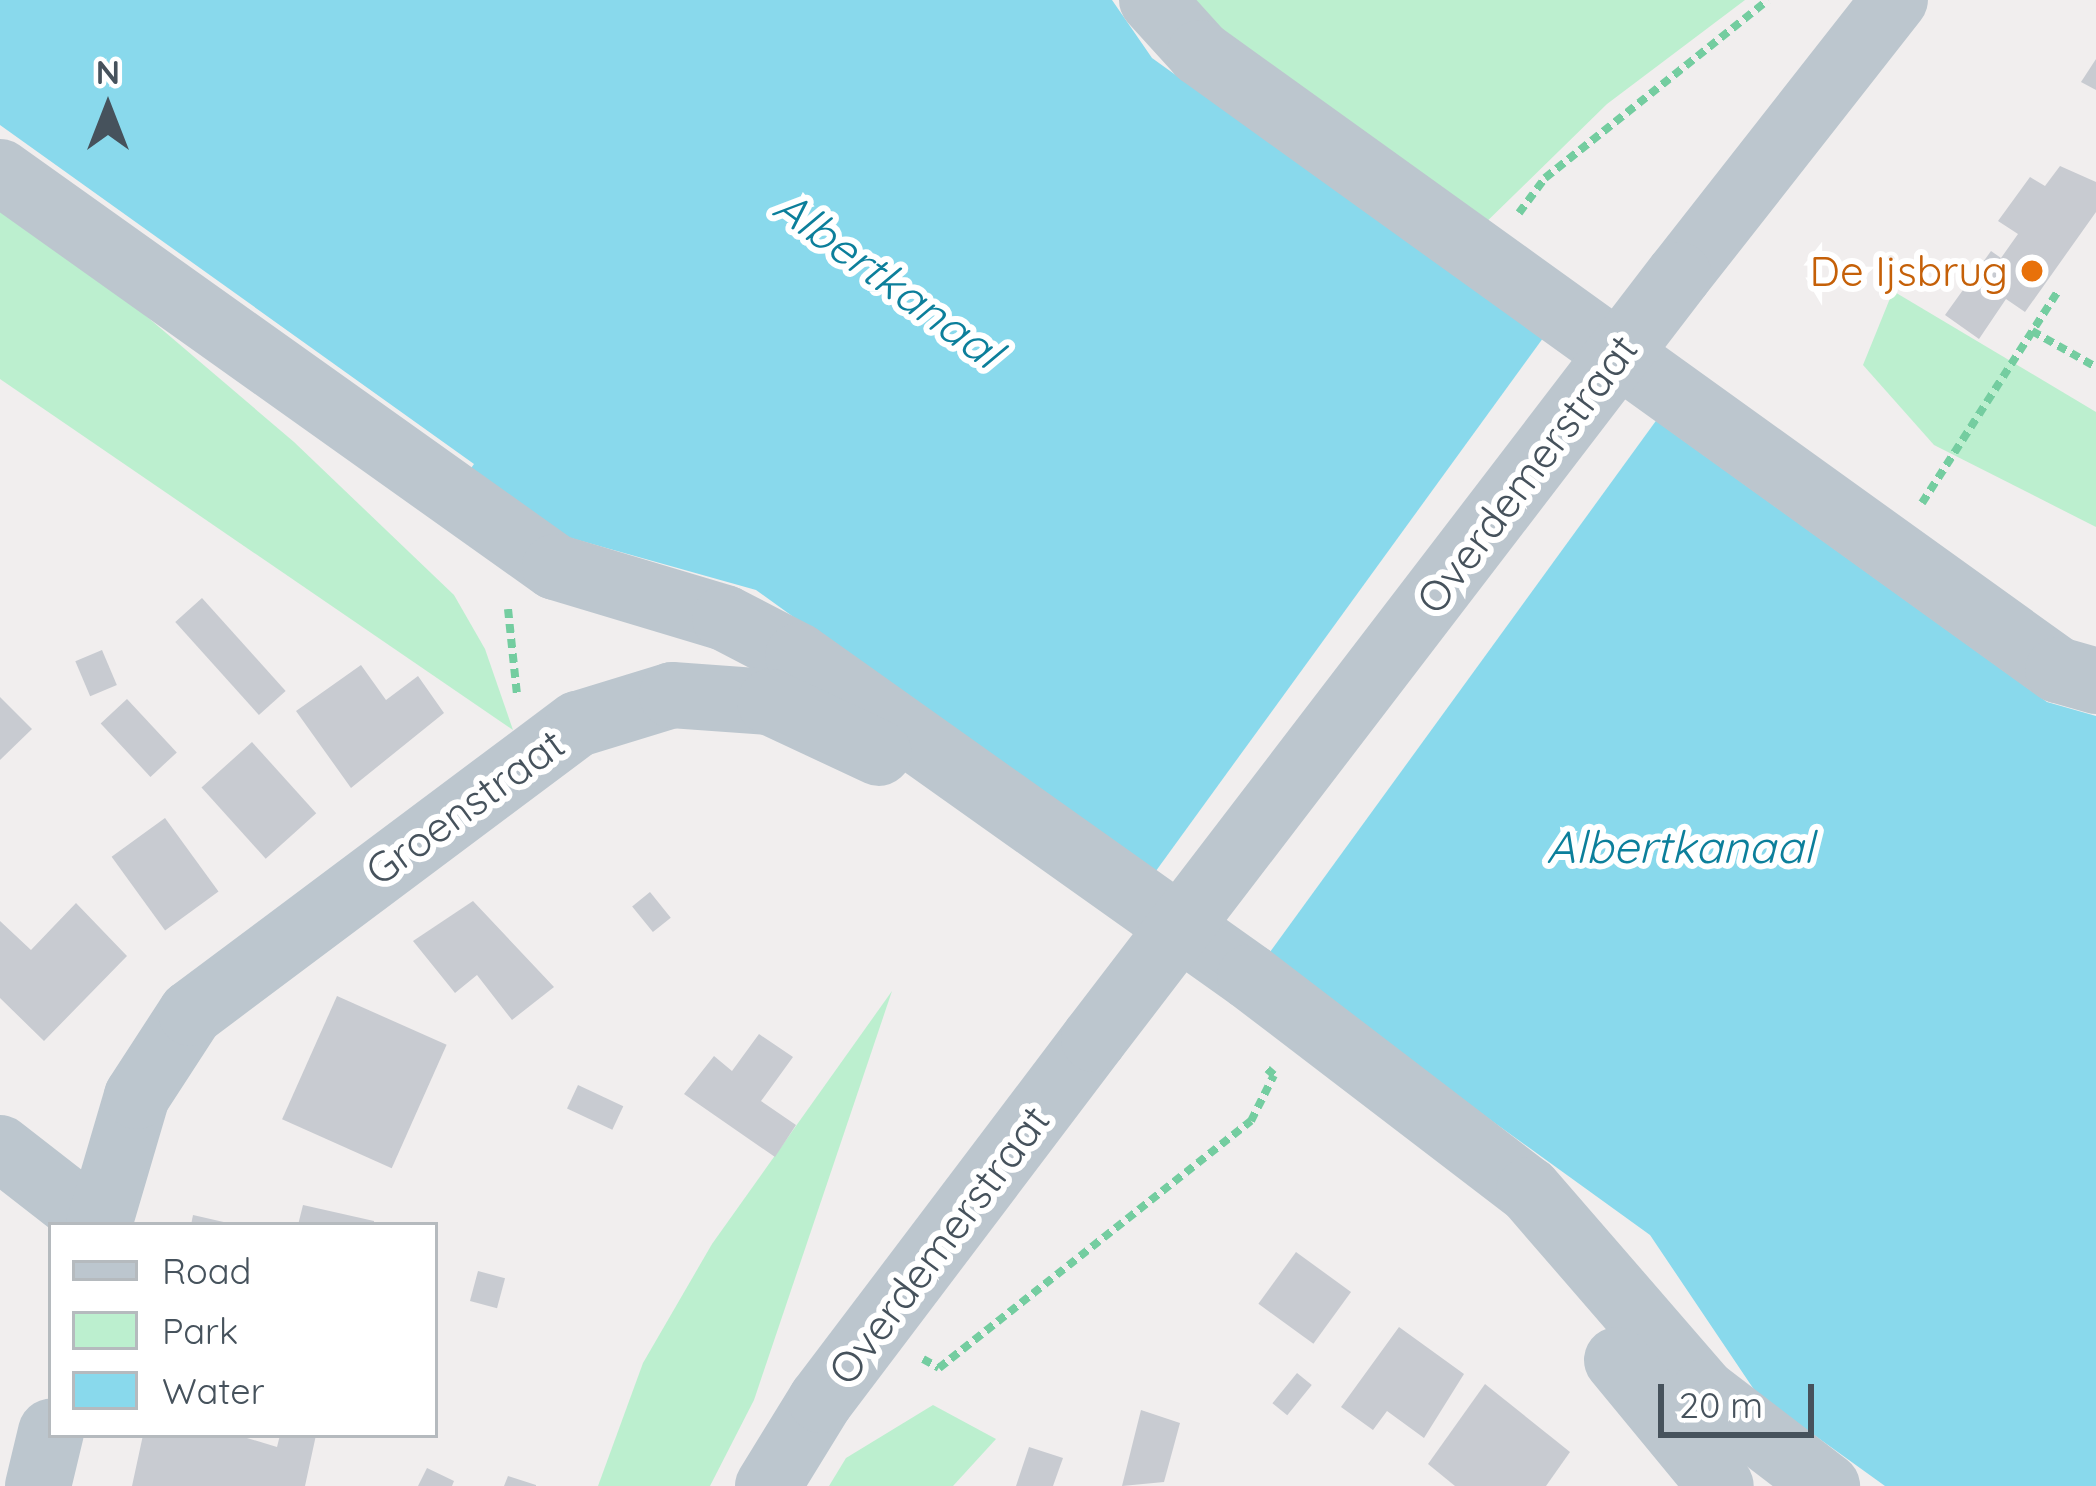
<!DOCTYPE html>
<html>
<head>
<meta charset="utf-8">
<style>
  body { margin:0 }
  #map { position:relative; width:2096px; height:1486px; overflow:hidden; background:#f1eeee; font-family:Quicksand,sans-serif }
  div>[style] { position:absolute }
  .green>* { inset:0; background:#bcefcf }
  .water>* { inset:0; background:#89d9ec }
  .pier>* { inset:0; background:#f1eeee; transform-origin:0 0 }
  .building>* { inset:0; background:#c8cbd1; transform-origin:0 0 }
  .path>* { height:8px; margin-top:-4px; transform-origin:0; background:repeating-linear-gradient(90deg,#74cda0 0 9px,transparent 0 15px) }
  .minor>* { height:66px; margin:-33px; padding:0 33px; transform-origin:33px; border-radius:33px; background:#bcc6ce }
  .minor-bridge>* { height:66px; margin:-33px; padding:0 33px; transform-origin:33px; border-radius:33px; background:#bcc6ce }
  .dots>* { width:33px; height:33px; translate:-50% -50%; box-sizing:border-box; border:6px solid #fff; border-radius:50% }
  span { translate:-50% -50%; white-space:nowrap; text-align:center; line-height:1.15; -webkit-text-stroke:12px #fff; paint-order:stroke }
  .food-label { font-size:42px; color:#c56008 }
  .right { translate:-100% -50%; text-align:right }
  .street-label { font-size:42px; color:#46525c }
  .water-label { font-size:45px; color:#0c7f9b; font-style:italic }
  .legend { position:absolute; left:48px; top:1222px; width:390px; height:216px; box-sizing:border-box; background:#fff; border:3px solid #b5babe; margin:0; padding:15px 21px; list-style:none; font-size:36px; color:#46525c }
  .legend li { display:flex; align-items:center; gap:24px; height:60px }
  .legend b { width:60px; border:3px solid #b5babe }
  .north { position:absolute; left:48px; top:48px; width:120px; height:120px; -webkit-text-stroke:9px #fff; paint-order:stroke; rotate:0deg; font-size:33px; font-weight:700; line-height:48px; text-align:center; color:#46525c }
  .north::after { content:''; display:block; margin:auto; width:42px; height:54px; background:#46525c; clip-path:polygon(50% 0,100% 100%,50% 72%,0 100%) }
  .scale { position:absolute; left:1658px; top:1384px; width:156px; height:54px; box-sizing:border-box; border:6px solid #46525c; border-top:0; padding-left:15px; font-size:36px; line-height:42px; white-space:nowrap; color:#46525c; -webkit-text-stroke:9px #fff; paint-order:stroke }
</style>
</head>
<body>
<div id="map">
  <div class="green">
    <div style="clip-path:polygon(1172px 0,1745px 0,1607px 104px,1474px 234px)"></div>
    <div style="clip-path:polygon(0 206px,125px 298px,294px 442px,454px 595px,485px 649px,513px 730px,0 379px)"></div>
    <div style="clip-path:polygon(1893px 291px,2096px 412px,2096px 527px,1934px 445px,1863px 365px)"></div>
    <div style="clip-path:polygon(892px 991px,754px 1400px,710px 1486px,598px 1486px,643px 1363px,712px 1244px)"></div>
    <div style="clip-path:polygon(933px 1405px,996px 1439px,953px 1486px,829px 1486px,846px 1458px)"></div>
  </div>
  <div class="water">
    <div style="clip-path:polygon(0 0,1112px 0,1152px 58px,2047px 702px,2096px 716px,2096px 1486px,1885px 1486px,1757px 1394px,1650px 1235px,756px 590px,560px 535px,469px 471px,474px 464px,0 125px)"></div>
  </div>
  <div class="pier">
    <div style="left:1546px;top:334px;width:140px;height:676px;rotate:36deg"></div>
  </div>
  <div class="building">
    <div style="clip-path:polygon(2096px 59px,2096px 90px,2081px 82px)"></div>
    <div style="clip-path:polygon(2060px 166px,2096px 182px,2096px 212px,2025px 312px,2006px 299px,1979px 339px,1945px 315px,1991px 251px,2001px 258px,2018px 234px,1998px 221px,2030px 177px,2045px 186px)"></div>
    <div style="left:202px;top:598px;width:125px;height:36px;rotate:48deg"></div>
    <div style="left:102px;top:650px;width:38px;height:29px;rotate:67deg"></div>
    <div style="clip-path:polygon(361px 665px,386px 700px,418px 676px,444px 713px,351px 788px,296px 711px)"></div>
    <div style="clip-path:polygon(0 697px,32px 729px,0 760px)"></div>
    <div style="left:127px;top:699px;width:73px;height:36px;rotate:47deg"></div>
    <div style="left:252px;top:742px;width:96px;height:68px;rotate:48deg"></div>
    <div style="left:165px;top:818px;width:91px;height:66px;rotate:54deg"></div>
    <div style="left:650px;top:892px;width:33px;height:23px;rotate:51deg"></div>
    <div style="clip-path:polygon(473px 901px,554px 987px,512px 1020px,477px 975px,455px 993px,413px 941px)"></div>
    <div style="clip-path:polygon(76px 903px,127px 956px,44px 1041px,0 998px,0 921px,31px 950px)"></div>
    <div style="left:337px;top:996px;width:120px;height:135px;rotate:24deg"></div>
    <div style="clip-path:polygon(759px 1034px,793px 1057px,761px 1101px,796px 1125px,775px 1157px,684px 1094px,714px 1056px,732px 1071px)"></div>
    <div style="left:578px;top:1085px;width:50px;height:26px;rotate:25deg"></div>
    <div style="clip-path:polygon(303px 1205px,374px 1221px,374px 1225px,298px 1225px)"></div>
    <div style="clip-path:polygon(193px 1215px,228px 1223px,228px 1225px,191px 1225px)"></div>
    <div style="left:1296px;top:1252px;width:68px;height:64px;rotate:36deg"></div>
    <div style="left:478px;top:1271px;width:28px;height:31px;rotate:15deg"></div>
    <div style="clip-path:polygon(1399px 1327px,1464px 1374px,1424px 1438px,1387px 1411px,1373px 1430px,1341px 1407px)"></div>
    <div style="left:1297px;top:1373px;width:19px;height:39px;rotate:39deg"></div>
    <div style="clip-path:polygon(1485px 1384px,1570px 1452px,1546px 1486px,1455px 1486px,1428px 1464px)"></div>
    <div style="clip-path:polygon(1141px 1410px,1180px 1423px,1164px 1482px,1122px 1486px)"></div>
    <div style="clip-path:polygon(143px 1435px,237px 1435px,277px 1447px,280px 1435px,316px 1435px,305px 1486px,132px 1486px)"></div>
    <div style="clip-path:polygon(1029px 1447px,1063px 1458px,1053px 1486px,1016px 1486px)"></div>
    <div style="clip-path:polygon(427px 1468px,454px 1481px,452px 1486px,418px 1486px)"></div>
    <div style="clip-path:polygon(508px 1476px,536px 1485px,536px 1486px,504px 1486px)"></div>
  </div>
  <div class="path">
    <div style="left:1519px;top:213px;width:44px;rotate:-53.4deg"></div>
    <div style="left:1545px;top:178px;width:285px;rotate:-38.6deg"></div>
    <div style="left:2032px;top:331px;width:73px;rotate:29.4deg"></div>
    <div style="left:1922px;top:503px;width:250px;rotate:-57.3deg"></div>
    <div style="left:508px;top:609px;width:86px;rotate:84deg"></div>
    <div style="left:923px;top:1359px;width:18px;rotate:29deg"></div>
    <div style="left:939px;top:1368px;width:398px;rotate:-38.4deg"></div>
    <div style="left:1251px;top:1121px;width:51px;rotate:-63.4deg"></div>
    <div style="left:1274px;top:1075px;width:9px;rotate:-139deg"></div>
  </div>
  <div class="minor">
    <div style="left:1152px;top:0;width:72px;rotate:47.8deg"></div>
    <div style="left:1200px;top:53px;width:1057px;rotate:35.72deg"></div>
    <div style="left:2058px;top:670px;width:40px;rotate:16deg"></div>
    <div style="left:0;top:172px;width:681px;rotate:35.44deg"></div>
    <div style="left:555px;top:567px;width:177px;rotate:16.7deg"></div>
    <div style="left:725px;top:618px;width:82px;rotate:27.5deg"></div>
    <div style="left:798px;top:656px;width:554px;rotate:35.38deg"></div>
    <div style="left:1250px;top:977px;width:351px;rotate:37.4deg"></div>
    <div style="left:1529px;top:1190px;width:267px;rotate:49.1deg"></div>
    <div style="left:1704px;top:1392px;width:155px;rotate:37.4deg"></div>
    <div style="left:1679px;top:275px;width:350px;rotate:-51.9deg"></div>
    <div style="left:0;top:1148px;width:125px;rotate:37.9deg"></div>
    <div style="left:99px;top:1225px;width:134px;rotate:-73.6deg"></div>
    <div style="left:137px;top:1096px;width:99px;rotate:-57deg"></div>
    <div style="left:191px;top:1013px;width:483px;rotate:-36.8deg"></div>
    <div style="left:578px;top:724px;width:98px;rotate:-17.1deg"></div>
    <div style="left:672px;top:695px;width:98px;rotate:4.1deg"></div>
    <div style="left:770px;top:702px;width:120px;rotate:25.1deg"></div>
    <div style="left:1617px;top:1360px;width:163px;rotate:50.5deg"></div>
    <div style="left:38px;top:1486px;width:56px;rotate:-76.5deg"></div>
    <div style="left:768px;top:1486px;width:101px;rotate:-58.4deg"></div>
    <div style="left:821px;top:1400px;width:453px;rotate:-52.9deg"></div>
  </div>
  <div class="minor-bridge">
    <div style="left:1094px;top:1039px;width:962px;rotate:-52.56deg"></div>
  </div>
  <div class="dots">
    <div style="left:2032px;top:271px;background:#e8710a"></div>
  </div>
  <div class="food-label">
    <span class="right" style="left:2008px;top:271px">De Ijsbrug</span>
  </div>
  <div class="street-label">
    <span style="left:1527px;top:474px;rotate:-53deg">Overdemerstraat</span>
    <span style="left:465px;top:807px;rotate:-36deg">Groenstraat</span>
    <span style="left:939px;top:1245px;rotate:-53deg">Overdemerstraat</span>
  </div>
  <div class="water-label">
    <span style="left:888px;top:279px;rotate:36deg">Albertkanaal</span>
    <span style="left:1680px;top:847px">Albertkanaal</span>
  </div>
  <ul class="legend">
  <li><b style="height:15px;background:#bcc6ce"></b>Road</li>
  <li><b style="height:33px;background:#bcefcf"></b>Park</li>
  <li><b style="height:33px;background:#89d9ec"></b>Water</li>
  </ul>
  <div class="north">N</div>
  <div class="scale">20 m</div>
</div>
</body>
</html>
